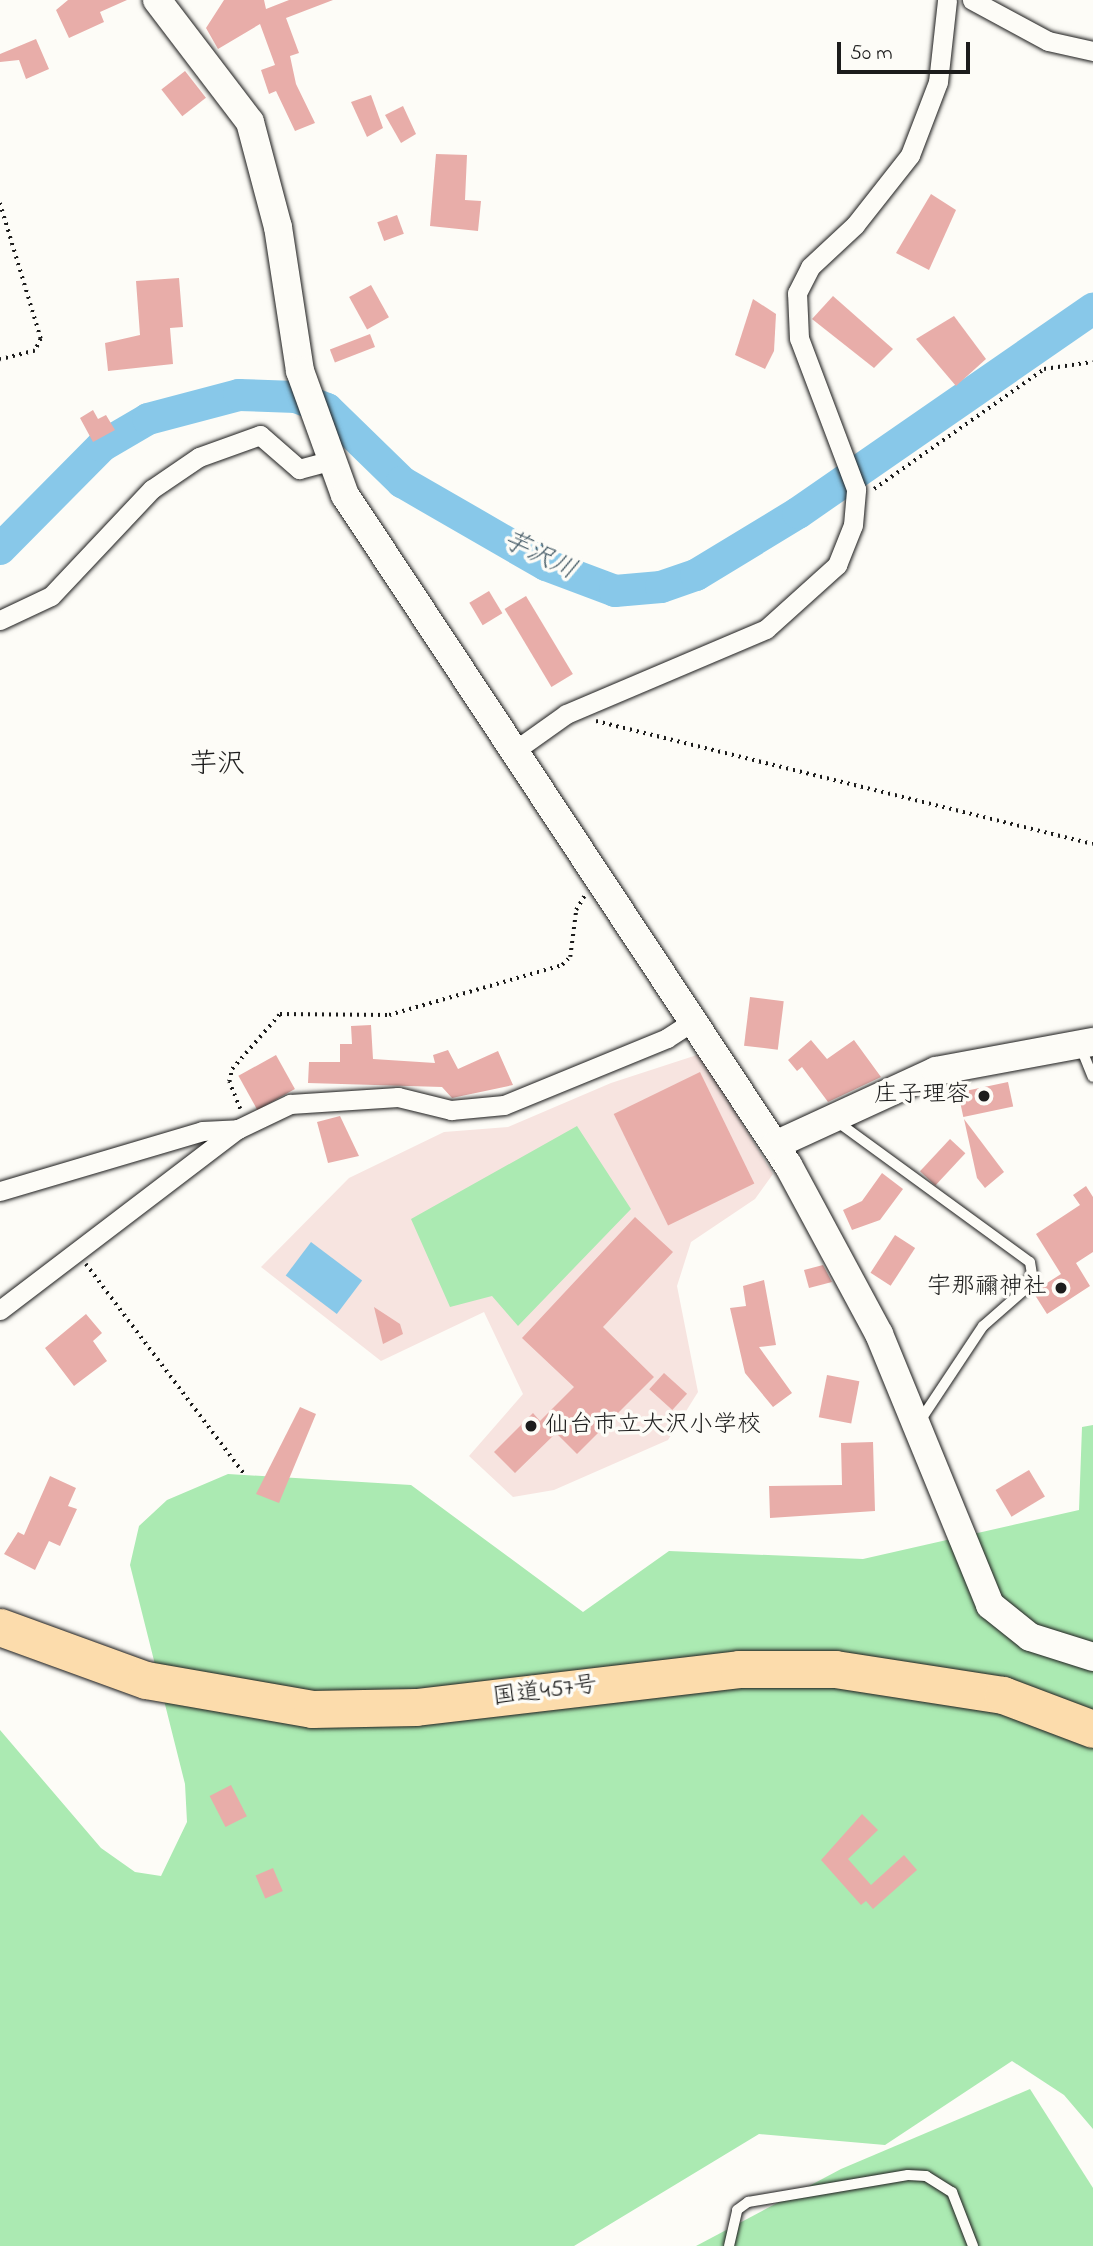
<!DOCTYPE html>
<html>
<head>
<meta charset="utf-8">
<style>
  body { margin:0 }
  #map { position:relative; width:1093px; height:2246px; overflow:hidden; background:#fdfcf7; font-family:"Indie Flower","Klee One",sans-serif }
  div>[style] { position:absolute }
  .built>* { inset:0; background:#f7e4e0 }
  .green>* { inset:0; background:#abeab2 }
  .water>* { inset:0; background:#88c8e9; transform-origin:0 0 }
  .river>* { height:32px; margin:-16px; padding:0 16px; transform-origin:16px; border-radius:16px; background:#88c8e9 }
  .building>* { inset:0; background:#e8ada9; transform-origin:0 0 }
  .path>* { height:3.5px; margin-top:-1.75px; transform-origin:0; background:repeating-linear-gradient(90deg,#1c1c1c 0 2px,transparent 0 7px) }
  .roads { filter:drop-shadow(0 0 2px #1c1c1c) drop-shadow(0 0 2px #1c1c1c) }
  .lane>* { height:10px; margin:-5px; padding:0 5px; transform-origin:5px; border-radius:5px; background:#fdfcf7 }
  .street>* { height:19px; margin:-9.5px; padding:0 9.5px; transform-origin:9.5px; border-radius:9.5px; background:#fdfcf7 }
  .secondary>* { height:28px; margin:-14px; padding:0 14px; transform-origin:14px; border-radius:14px; background:#fdfcf7 }
  .highway>* { height:37px; margin:-18.5px; padding:0 18.5px; transform-origin:18.5px; border-radius:18.5px; background:#fcdcac }
  .dots>* { width:19px; height:19px; translate:-50% -50%; box-sizing:border-box; border:4px solid #fdfcf7; border-radius:50% }
  span { translate:-50% -50%; white-space:nowrap; text-align:center; line-height:1.15; -webkit-text-stroke:7px #fdfcf7; paint-order:stroke }
  .poi-label { font-size:24px; color:#1c1c1c }
  .right { translate:-100% -50%; text-align:right }
  .left { translate:0 -50%; text-align:left }
  .street-label { font-size:24px; color:#1c1c1c }
  .water-label { font-size:26px; color:#425864; font-style:italic }
  .quarter-label { font-size:28px; color:#1c1c1c }
  .scale { position:absolute; left:837px; top:42px; width:133px; height:32px; box-sizing:border-box; border:4px solid #1c1c1c; border-top:0; padding-left:9px; font-size:21px; line-height:24px; white-space:nowrap; color:#1c1c1c; -webkit-text-stroke:5px #fdfcf7; paint-order:stroke }
</style>
</head>
<body>
<div id="map">
  <div class="built">
    <div style="clip-path:polygon(700px 1054px,773px 1174px,755px 1199px,691px 1242px,677px 1286px,698px 1392px,668px 1440px,554px 1490px,513px 1497px,469px 1456px,523px 1394px,484px 1312px,381px 1361px,261px 1267px,349px 1178px,444px 1132px,508px 1127px,611px 1083px)"></div>
  </div>
  <div class="green">
    <div style="clip-path:polygon(577px 1126px,631px 1209px,518px 1326px,492px 1296px,450px 1307px,411px 1219px)"></div>
    <div style="clip-path:polygon(1093px 1425px,1093px 2129px,1064px 2095px,1012px 2061px,885px 2145px,759px 2134px,574px 2246px,0 2246px,0 1730px,101px 1848px,135px 1872px,161px 1876px,187px 1822px,185px 1784px,130px 1565px,139px 1526px,167px 1500px,228px 1474px,411px 1485px,583px 1612px,669px 1551px,863px 1559px,1079px 1510px,1082px 1427px)"></div>
    <div style="clip-path:polygon(1030px 2089px,1093px 2188px,1093px 2246px,696px 2246px,841px 2169px)"></div>
  </div>
  <div class="water">
    <div style="left:311px;top:1242px;width:64px;height:42px;rotate:37deg"></div>
  </div>
  <div class="river">
    <div style="left:0;top:549px;width:145px;rotate:-45.3deg"></div>
    <div style="left:102px;top:446px;width:53px;rotate:-30.4deg"></div>
    <div style="left:148px;top:419px;width:94px;rotate:-14.8deg"></div>
    <div style="left:239px;top:395px;width:57px;rotate:2deg"></div>
    <div style="left:296px;top:397px;width:33px;rotate:21deg"></div>
    <div style="left:327px;top:409px;width:105px;rotate:44.2deg"></div>
    <div style="left:402px;top:482px;width:166px;rotate:30deg"></div>
    <div style="left:546px;top:565px;width:74px;rotate:20.6deg"></div>
    <div style="left:615px;top:591px;width:46px;rotate:-5deg"></div>
    <div style="left:661px;top:587px;width:37px;rotate:-19deg"></div>
    <div style="left:696px;top:575px;width:119px;rotate:-31.3deg"></div>
    <div style="left:798px;top:513px;width:359px;rotate:-34.7deg"></div>
  </div>
  <div class="building">
    <div style="clip-path:polygon(68px 0,127px 0,100px 12px,104px 22px,69px 38px,56px 10px)"></div>
    <div style="clip-path:polygon(224px 0,264px 0,266px 9px,289px 0,333px 0,286px 18px,299px 53px,290px 56px,296px 84px,315px 123px,295px 131px,276px 91px,269px 94px,261px 70px,275px 65px,260px 24px,218px 49px,206px 28px)"></div>
    <div style="clip-path:polygon(36px 39px,49px 69px,26px 79px,19px 60px,0 62px,0 54px)"></div>
    <div style="left:185px;top:71px;width:34px;height:30px;rotate:52deg"></div>
    <div style="clip-path:polygon(371px 95px,383px 128px,367px 137px,351px 102px)"></div>
    <div style="clip-path:polygon(403px 106px,416px 134px,401px 143px,385px 115px)"></div>
    <div style="clip-path:polygon(436px 154px,467px 155px,465px 200px,481px 201px,478px 231px,430px 226px)"></div>
    <div style="clip-path:polygon(931px 194px,956px 210px,929px 270px,896px 253px)"></div>
    <div style="left:397px;top:215px;width:20px;height:21px;rotate:70deg"></div>
    <div style="clip-path:polygon(179px 278px,183px 327px,170px 328px,173px 364px,108px 371px,105px 343px,140px 335px,136px 281px)"></div>
    <div style="left:371px;top:285px;width:37px;height:25px;rotate:61deg"></div>
    <div style="clip-path:polygon(833px 296px,893px 349px,874px 368px,812px 319px)"></div>
    <div style="clip-path:polygon(753px 299px,776px 314px,774px 351px,765px 369px,735px 355px)"></div>
    <div style="clip-path:polygon(954px 316px,986px 359px,956px 386px,916px 339px)"></div>
    <div style="left:370px;top:334px;width:14px;height:43px;rotate:69deg"></div>
    <div style="clip-path:polygon(93px 410px,98px 419px,106px 415px,115px 430px,93px 442px,80px 418px)"></div>
    <div style="left:489px;top:591px;width:26px;height:23px;rotate:59deg"></div>
    <div style="left:526px;top:596px;width:91px;height:25px;rotate:59deg"></div>
    <div style="left:750px;top:997px;width:34px;height:49px;rotate:7deg"></div>
    <div style="clip-path:polygon(371px 1025px,373px 1059px,435px 1063px,433px 1055px,448px 1050px,458px 1069px,498px 1051px,513px 1085px,452px 1098px,442px 1087px,308px 1083px,309px 1062px,340px 1062px,340px 1044px,352px 1044px,351px 1026px)"></div>
    <div style="clip-path:polygon(811px 1040px,827px 1059px,854px 1040px,881px 1077px,828px 1102px,802px 1067px,797px 1071px,788px 1060px)"></div>
    <div style="left:276px;top:1055px;width:39px;height:43px;rotate:61deg"></div>
    <div style="left:700px;top:1072px;width:124px;height:96px;rotate:64deg"></div>
    <div style="left:1008px;top:1082px;width:25px;height:51px;rotate:78deg"></div>
    <div style="clip-path:polygon(340px 1116px,359px 1156px,328px 1163px,317px 1122px)"></div>
    <div style="clip-path:polygon(964px 1119px,1004px 1172px,985px 1188px,977px 1178px)"></div>
    <div style="left:950px;top:1139px;width:21px;height:44px;rotate:43deg"></div>
    <div style="clip-path:polygon(882px 1173px,903px 1189px,880px 1220px,852px 1230px,843px 1210px,862px 1201px)"></div>
    <div style="clip-path:polygon(1086px 1186px,1093px 1197px,1093px 1252px,1076px 1263px,1090px 1286px,1047px 1314px,1033px 1292px,1061px 1274px,1036px 1234px,1080px 1205px,1073px 1195px)"></div>
    <div style="clip-path:polygon(635px 1217px,673px 1252px,603px 1327px,654px 1377px,577px 1454px,556px 1433px,515px 1473px,494px 1452px,533px 1413px,540px 1421px,574px 1387px,522px 1338px)"></div>
    <div style="left:895px;top:1235px;width:24px;height:45px;rotate:33deg"></div>
    <div style="clip-path:polygon(823px 1265px,832px 1282px,809px 1288px,804px 1270px)"></div>
    <div style="clip-path:polygon(764px 1280px,776px 1345px,759px 1347px,792px 1393px,773px 1407px,745px 1373px,730px 1308px,746px 1306px,743px 1286px)"></div>
    <div style="clip-path:polygon(374px 1307px,400px 1324px,403px 1334px,383px 1344px)"></div>
    <div style="clip-path:polygon(86px 1314px,102px 1333px,93px 1341px,107px 1361px,74px 1386px,45px 1348px)"></div>
    <div style="left:664px;top:1373px;width:31px;height:22px;rotate:42deg"></div>
    <div style="left:827px;top:1375px;width:33px;height:43px;rotate:11deg"></div>
    <div style="clip-path:polygon(300px 1407px,316px 1414px,279px 1503px,256px 1494px)"></div>
    <div style="clip-path:polygon(873px 1442px,875px 1511px,770px 1518px,769px 1486px,842px 1485px,841px 1443px)"></div>
    <div style="left:1029px;top:1470px;width:31px;height:39px;rotate:59deg"></div>
    <div style="clip-path:polygon(50px 1476px,76px 1488px,68px 1506px,77px 1509px,60px 1546px,49px 1541px,35px 1570px,4px 1554px,18px 1532px,24px 1535px)"></div>
    <div style="left:231px;top:1785px;width:35px;height:24px;rotate:63deg"></div>
    <div style="clip-path:polygon(862px 1814px,878px 1830px,848px 1859px,871px 1885px,904px 1855px,917px 1870px,873px 1909px,866px 1901px,861px 1905px,821px 1860px)"></div>
    <div style="left:273px;top:1868px;width:25px;height:19px;rotate:67deg"></div>
  </div>
  <div class="path">
    <div style="left:0;top:203px;width:142px;rotate:73.2deg"></div>
    <div style="left:41px;top:339px;width:13px;rotate:117deg"></div>
    <div style="left:35px;top:351px;width:36px;rotate:166deg"></div>
    <div style="left:874px;top:489px;width:208px;rotate:-35.2deg"></div>
    <div style="left:1044px;top:369px;width:49px;rotate:-8.1deg"></div>
    <div style="left:596px;top:721px;width:512px;rotate:13.9deg"></div>
    <div style="left:240px;top:1109px;width:29px;rotate:-112deg"></div>
    <div style="left:229px;top:1082px;width:13px;rotate:-77deg"></div>
    <div style="left:232px;top:1069px;width:73px;rotate:-48.9deg"></div>
    <div style="left:280px;top:1014px;width:109px;rotate:0.5deg"></div>
    <div style="left:389px;top:1015px;width:180px;rotate:-16.1deg"></div>
    <div style="left:562px;top:965px;width:11px;rotate:-45deg"></div>
    <div style="left:570px;top:957px;width:47px;rotate:-82.7deg"></div>
    <div style="left:576px;top:910px;width:17px;rotate:-59deg"></div>
    <div style="left:86px;top:1264px;width:264px;rotate:53deg"></div>
  </div>
  <div class="roads">
    <div class="lane">
      <div style="left:1081px;top:1048px;width:31px;rotate:68deg"></div>
      <div style="left:835px;top:1120px;width:241px;rotate:36.1deg"></div>
      <div style="left:1030px;top:1262px;width:13px;rotate:81deg"></div>
      <div style="left:1032px;top:1275px;width:18px;rotate:119deg"></div>
      <div style="left:1023px;top:1291px;width:53px;rotate:138.8deg"></div>
      <div style="left:983px;top:1326px;width:114px;rotate:123.6deg"></div>
      <div style="left:729px;top:2246px;width:37px;rotate:-77deg"></div>
      <div style="left:737px;top:2210px;width:14px;rotate:-36deg"></div>
      <div style="left:748px;top:2202px;width:162px;rotate:-9.6deg"></div>
      <div style="left:908px;top:2175px;width:18px;rotate:3deg"></div>
      <div style="left:926px;top:2176px;width:31px;rotate:32deg"></div>
      <div style="left:952px;top:2192px;width:58px;rotate:68.7deg"></div>
    </div>
    <div class="street">
      <div style="left:972px;top:0;width:86px;rotate:28.3deg"></div>
      <div style="left:1048px;top:41px;width:46px;rotate:12.5deg"></div>
      <div style="left:0;top:620px;width:56px;rotate:-25.2deg"></div>
      <div style="left:51px;top:596px;width:147px;rotate:-46.7deg"></div>
      <div style="left:152px;top:489px;width:57px;rotate:-34.2deg"></div>
      <div style="left:199px;top:457px;width:65px;rotate:-19.8deg"></div>
      <div style="left:260px;top:435px;width:52px;rotate:41.1deg"></div>
      <div style="left:299px;top:469px;width:30px;rotate:-15deg"></div>
      <div style="left:517px;top:749px;width:60px;rotate:-35.5deg"></div>
      <div style="left:566px;top:714px;width:217px;rotate:-23deg"></div>
      <div style="left:766px;top:629px;width:96px;rotate:-42deg"></div>
      <div style="left:837px;top:565px;width:43px;rotate:-68.2deg"></div>
      <div style="left:853px;top:525px;width:36px;rotate:-85deg"></div>
      <div style="left:856px;top:489px;width:161px;rotate:-110.7deg"></div>
      <div style="left:799px;top:338px;width:45px;rotate:-92.5deg"></div>
      <div style="left:797px;top:293px;width:29px;rotate:-63deg"></div>
      <div style="left:810px;top:267px;width:62px;rotate:-43deg"></div>
      <div style="left:855px;top:225px;width:89px;rotate:-51.8deg"></div>
      <div style="left:910px;top:155px;width:78px;rotate:-69deg"></div>
      <div style="left:938px;top:82px;width:82px;rotate:-83.7deg"></div>
      <div style="left:0;top:1191px;width:211px;rotate:-16.5deg"></div>
      <div style="left:202px;top:1131px;width:36px;rotate:-3deg"></div>
      <div style="left:0;top:1310px;width:299px;rotate:-37.3deg"></div>
      <div style="left:238px;top:1129px;width:58px;rotate:-25.7deg"></div>
      <div style="left:290px;top:1104px;width:108px;rotate:-3.7deg"></div>
      <div style="left:398px;top:1097px;width:55px;rotate:13.8deg"></div>
      <div style="left:451px;top:1110px;width:53px;rotate:-5.4deg"></div>
      <div style="left:504px;top:1105px;width:176px;rotate:-22.3deg"></div>
      <div style="left:667px;top:1038px;width:30px;rotate:-33deg"></div>
    </div>
    <div class="secondary">
      <div style="left:157px;top:0;width:153px;rotate:52.7deg"></div>
      <div style="left:250px;top:122px;width:109px;rotate:75.1deg"></div>
      <div style="left:278px;top:227px;width:146px;rotate:81.3deg"></div>
      <div style="left:300px;top:371px;width:132px;rotate:70.1deg"></div>
      <div style="left:345px;top:495px;width:803px;rotate:56.53deg"></div>
      <div style="left:788px;top:1165px;width:192px;rotate:61.7deg"></div>
      <div style="left:879px;top:1334px;width:293px;rotate:67.7deg"></div>
      <div style="left:990px;top:1605px;width:51px;rotate:38.7deg"></div>
      <div style="left:1030px;top:1637px;width:66px;rotate:17.6deg"></div>
      <div style="left:775px;top:1145px;width:177px;rotate:-24.7deg"></div>
      <div style="left:936px;top:1071px;width:160px;rotate:-10.5deg"></div>
    </div>
    <div class="highway">
      <div style="left:0;top:1627px;width:155px;rotate:20deg"></div>
      <div style="left:146px;top:1680px;width:169px;rotate:9.9deg"></div>
      <div style="left:312px;top:1709px;width:104px;rotate:-1.1deg"></div>
      <div style="left:416px;top:1707px;width:325px;rotate:-6.7deg"></div>
      <div style="left:739px;top:1669px;width:96px"></div>
      <div style="left:835px;top:1669px;width:170px;rotate:8.8deg"></div>
      <div style="left:1003px;top:1695px;width:96px;rotate:20.7deg"></div>
    </div>
  </div>
  <div class="dots">
    <div style="left:984px;top:1096px;background:#1c1c1c"></div>
    <div style="left:1061px;top:1288px;background:#1c1c1c"></div>
    <div style="left:531px;top:1426px;background:#1c1c1c"></div>
  </div>
  <div class="poi-label">
    <span class="right" style="left:970px;top:1096px">庄子理容</span>
    <span class="right" style="left:1047px;top:1288px">宇那禰神社</span>
    <span class="left" style="left:545px;top:1426px">仙台市立大沢小学校</span>
  </div>
  <div class="street-label">
    <span style="left:545px;top:1692px;rotate:-7deg">国道457号</span>
  </div>
  <div class="water-label">
    <span style="left:539px;top:557px;rotate:26deg">芋沢川</span>
  </div>
  <div class="quarter-label">
    <span style="left:217px;top:766px">芋沢</span>
  </div>
  <div class="scale">50 m</div>
</div>
</body>
</html>
